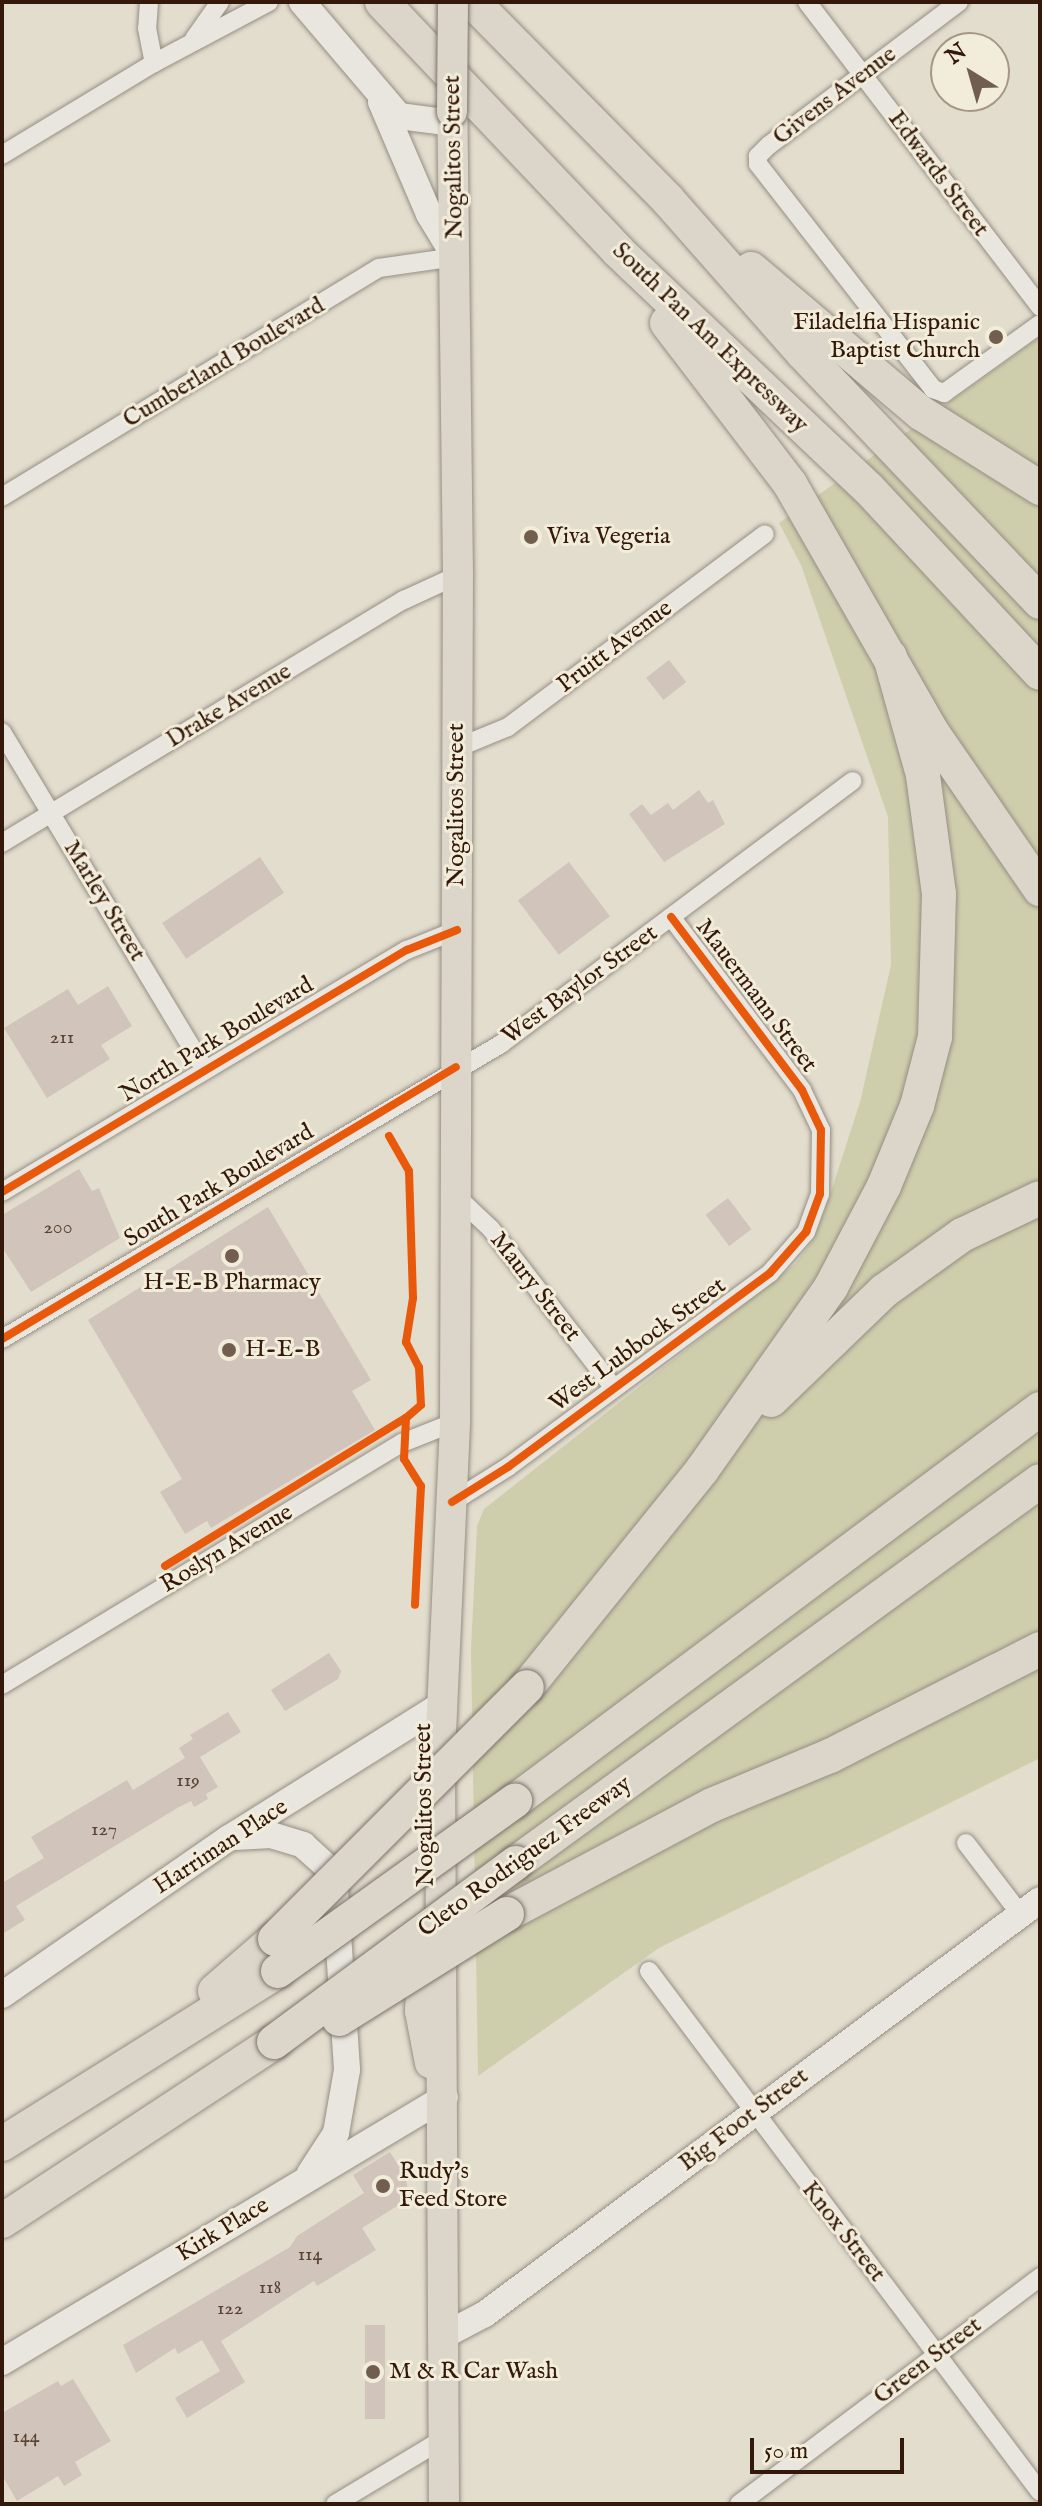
<!DOCTYPE html>
<html>
<head>
<meta charset="utf-8">
<style>
  body { margin:0 }
  #map { position:relative; width:1042px; height:2506px; overflow:hidden; background:#e3ddce; font-family:"IM FELL English",serif }
  div>[style] { position:absolute }
  .green>* { inset:0; background:#cfceac }
  .building>* { inset:0; background:#d1c4ba; transform-origin:0 0 }
  .roads { filter:drop-shadow(0 0 2px #958e83) drop-shadow(0 0 2px #958e83) }
  .street>* { height:18px; margin:-9px; padding:0 9px; transform-origin:9px; border-radius:9px; background:#e9e6df }
  .secondary>* { height:26px; margin:-13px; padding:0 13px; transform-origin:13px; border-radius:13px; background:#e9e6df }
  .primary>* { height:30px; margin:-15px; padding:0 15px; transform-origin:15px; border-radius:15px; background:#dcd6ca }
  .highway>* { height:34px; margin:-17px; padding:0 17px; transform-origin:17px; border-radius:17px; background:#dcd6ca }
  .bridges { filter:drop-shadow(0 0 2px #7b736a) drop-shadow(0 0 2px #7b736a) }
  .primary-bridge>* { height:30px; margin:-15px; padding:0 15px; transform-origin:15px; border-radius:15px; background:#dcd6ca }
  .highway-bridge>* { height:34px; margin:-17px; padding:0 17px; transform-origin:17px; border-radius:17px; background:#dcd6ca }
  .cycleway>* { height:8px; margin:-4px; padding:0 4px; transform-origin:4px; border-radius:4px; background:#e8590c }
  .dots>* { width:22px; height:22px; translate:-50% -50%; box-sizing:border-box; border:4px solid #f2ecda; border-radius:50% }
  span { translate:-50% -50%; white-space:nowrap; text-align:center; line-height:1.15; -webkit-text-stroke:6px #f2ecda; paint-order:stroke }
  .number-label { font-size:20px; color:#5b4436 }
  .number-label span { -webkit-text-stroke-width:0 }
  .street-label { font-size:24px; color:#34190a }
  .poi-label { font-size:24px; color:#34190a }
  .right { translate:-100% -50%; text-align:right }
  .left { translate:0 -50%; text-align:left }
  .frame { position:absolute; inset:0; border:4px solid #34190a; pointer-events:none }
  .north { position:absolute; left:930px; top:32px; width:80px; height:80px; box-sizing:border-box; background:#f2ecda; border:2px solid #a69887; border-radius:50%; rotate:323deg; font-size:22px; font-weight:700; line-height:32px; text-align:center; color:#34190a }
  .north::after { content:''; display:block; margin:auto; width:28px; height:36px; background:#715e4f; clip-path:polygon(50% 0,100% 100%,50% 72%,0 100%) }
  .scale { position:absolute; left:750px; top:2438px; width:154px; height:36px; box-sizing:border-box; border:4px solid #34190a; border-top:0; padding-left:10px; font-size:24px; line-height:28px; white-space:nowrap; color:#34190a; -webkit-text-stroke:6px #f2ecda; paint-order:stroke }
</style>
</head>
<body>
<div id="map">
  <div class="green">
    <div style="clip-path:polygon(1040px 337px,1040px 1758px,659px 1948px,478px 2076px,471px 1649px,477px 1526px,484px 1509px,795px 1264px,813px 1240px,830px 1195px,860px 1102px,891px 965px,888px 817px,801px 565px,779px 523px)"></div>
  </div>
  <div class="building">
    <div style="left:669px;top:660px;width:28px;height:29px;rotate:52deg"></div>
    <div style="clip-path:polygon(699px 790px,708px 803px,713px 800px,725px 824px,664px 862px,629px 814px,642px 804px,651px 815px,668px 803px,673px 810px)"></div>
    <div style="left:260px;top:857px;width:43px;height:118px;rotate:56deg"></div>
    <div style="left:569px;top:862px;width:68px;height:64px;rotate:53deg"></div>
    <div style="clip-path:polygon(108px 986px,132px 1026px,101px 1045px,110px 1059px,47px 1098px,4px 1028px,68px 989px,78px 1005px)"></div>
    <div style="clip-path:polygon(79px 1169px,92px 1191px,99px 1188px,120px 1238px,31px 1292px,2px 1247px,2px 1215px)"></div>
    <div style="left:728px;top:1198px;width:39px;height:28px;rotate:53deg"></div>
    <div style="clip-path:polygon(268px 1207px,371px 1380px,352px 1391px,375px 1430px,211px 1528px,207px 1521px,185px 1534px,160px 1492px,182px 1479px,88px 1320px)"></div>
    <div style="clip-path:polygon(329px 1653px,341px 1671px,338px 1679px,285px 1711px,271px 1690px)"></div>
    <div style="clip-path:polygon(228px 1712px,241px 1732px,200px 1757px,218px 1787px,206px 1794px,208px 1799px,194px 1807px,191px 1801px,179px 1807px,16px 1906px,25px 1920px,2px 1934px,2px 1883px,44px 1858px,31px 1837px,127px 1780px,133px 1790px,185px 1758px,179px 1748px,193px 1739px,190px 1735px)"></div>
    <div style="clip-path:polygon(390px 2152px,405px 2176px,410px 2198px,362px 2228px,376px 2250px,317px 2286px,314px 2281px,221px 2341px,245px 2382px,187px 2418px,175px 2398px,220px 2371px,202px 2340px,178px 2354px,175px 2348px,136px 2373px,123px 2345px,290px 2247px,297px 2236px,364px 2193px,353px 2175px)"></div>
    <div style="left:365px;top:2325px;width:20px;height:94px"></div>
    <div style="clip-path:polygon(73px 2379px,111px 2441px,75px 2462px,82px 2475px,64px 2486px,58px 2476px,17px 2501px,2px 2475px,2px 2413px,58px 2381px,61px 2386px)"></div>
  </div>
  <div class="roads">
    <div class="street">
      <div style="left:149px;top:2px;width:26px;rotate:94deg"></div>
      <div style="left:147px;top:28px;width:36px;rotate:79deg"></div>
      <div style="left:807px;top:2px;width:384px;rotate:52.6deg"></div>
      <div style="left:959px;top:2px;width:238px;rotate:143deg"></div>
      <div style="left:769px;top:145px;width:16px;rotate:135deg"></div>
      <div style="left:758px;top:156px;width:8px;rotate:90deg"></div>
      <div style="left:758px;top:164px;width:285px;rotate:52.1deg"></div>
      <div style="left:933px;top:389px;width:12px;rotate:20deg"></div>
      <div style="left:944px;top:393px;width:118px;rotate:-35.7deg"></div>
      <div style="left:194px;top:39px;width:45px;rotate:-54.9deg"></div>
      <div style="left:2px;top:155px;width:178px;rotate:-31.2deg"></div>
      <div style="left:154px;top:63px;width:130px;rotate:-27.9deg"></div>
      <div style="left:2px;top:497px;width:441px;rotate:-31.3deg"></div>
      <div style="left:379px;top:268px;width:77px;rotate:-8.2deg"></div>
      <div style="left:2px;top:732px;width:394px;rotate:59deg"></div>
      <div style="left:457px;top:748px;width:55px;rotate:-22.4deg"></div>
      <div style="left:508px;top:727px;width:321px;rotate:-36.9deg"></div>
      <div style="left:2px;top:843px;width:470px;rotate:-31.2deg"></div>
      <div style="left:404px;top:600px;width:60px;rotate:-24.8deg"></div>
      <div style="left:2px;top:1192px;width:472px;rotate:-30.9deg"></div>
      <div style="left:407px;top:950px;width:54px;rotate:-21.8deg"></div>
      <div style="left:454px;top:1194px;width:51px;rotate:43.4deg"></div>
      <div style="left:491px;top:1229px;width:200px;rotate:52.3deg"></div>
      <div style="left:2px;top:1339px;width:580px;rotate:-30.59deg"></div>
      <div style="left:501px;top:1044px;width:439px;rotate:-36.8deg"></div>
      <div style="left:452px;top:1502px;width:66px;rotate:-32deg"></div>
      <div style="left:508px;top:1467px;width:326px;rotate:-36.5deg"></div>
      <div style="left:770px;top:1273px;width:55px;rotate:-48.7deg"></div>
      <div style="left:806px;top:1232px;width:40px;rotate:-69.8deg"></div>
      <div style="left:820px;top:1194px;width:64px;rotate:-89.1deg"></div>
      <div style="left:821px;top:1130px;width:44px;rotate:-115.4deg"></div>
      <div style="left:802px;top:1090px;width:217px;rotate:-127.1deg"></div>
      <div style="left:2px;top:1685px;width:468px;rotate:-31.2deg"></div>
      <div style="left:402px;top:1443px;width:57px;rotate:-21.6deg"></div>
      <div style="left:966px;top:1843px;width:91px;rotate:52.6deg"></div>
      <div style="left:649px;top:1971px;width:651px;rotate:53.11deg"></div>
      <div style="left:335px;top:2504px;width:128px;rotate:-31deg"></div>
      <div style="left:739px;top:2504px;width:377px;rotate:-37deg"></div>
    </div>
    <div class="secondary">
      <div style="left:302px;top:2px;width:150px;rotate:49.6deg"></div>
      <div style="left:399px;top:116px;width:53px;rotate:7.5deg"></div>
      <div style="left:381px;top:102px;width:122px;rotate:66.8deg"></div>
      <div style="left:429px;top:214px;width:50px;rotate:58.8deg"></div>
      <div style="left:235px;top:1837px;width:36px;rotate:-3deg"></div>
      <div style="left:271px;top:1835px;width:34px;rotate:17deg"></div>
      <div style="left:303px;top:1845px;width:42px;rotate:42.1deg"></div>
      <div style="left:334px;top:1873px;width:197px;rotate:86.2deg"></div>
      <div style="left:347px;top:2070px;width:64px;rotate:99.9deg"></div>
      <div style="left:336px;top:2133px;width:48px;rotate:123deg"></div>
      <div style="left:2px;top:1995px;width:276px;rotate:-34.7deg"></div>
      <div style="left:229px;top:1838px;width:252px;rotate:-32.1deg"></div>
      <div style="left:445px;top:2335px;width:45px;rotate:-27.7deg"></div>
      <div style="left:485px;top:2314px;width:692px;rotate:-36.72deg"></div>
      <div style="left:2px;top:2362px;width:516px;rotate:-30.89deg"></div>
    </div>
    <div class="primary">
      <div style="left:423px;top:1948px;width:63px;rotate:92.7deg"></div>
      <div style="left:420px;top:2011px;width:53px;rotate:79.1deg"></div>
      <div style="left:444px;top:2504px;width:749px;rotate:-90.31deg"></div>
      <div style="left:440px;top:1755px;width:333px;rotate:-87.4deg"></div>
      <div style="left:455px;top:1422px;width:847px;rotate:-89.8deg"></div>
      <div style="left:458px;top:575px;width:463px;rotate:-90.7deg"></div>
    </div>
    <div class="highway">
      <div style="left:382px;top:2px;width:343px;rotate:46.5deg"></div>
      <div style="left:618px;top:251px;width:346px;rotate:43.5deg"></div>
      <div style="left:869px;top:489px;width:251px;rotate:47.1deg"></div>
      <div style="left:473px;top:2px;width:278px;rotate:45.4deg"></div>
      <div style="left:668px;top:200px;width:203px;rotate:48.6deg"></div>
      <div style="left:802px;top:352px;width:345px;rotate:46.4deg"></div>
      <div style="left:751px;top:269px;width:223px;rotate:40.3deg"></div>
      <div style="left:921px;top:413px;width:141px;rotate:32.2deg"></div>
      <div style="left:667px;top:323px;width:203px;rotate:52.6deg"></div>
      <div style="left:790px;top:484px;width:286px;rotate:60.2deg"></div>
      <div style="left:932px;top:732px;width:191px;rotate:55.5deg"></div>
      <div style="left:771px;top:1400px;width:157px;rotate:-44deg"></div>
      <div style="left:884px;top:1291px;width:96px;rotate:-35.7deg"></div>
      <div style="left:962px;top:1235px;width:86px;rotate:-25.4deg"></div>
      <div style="left:527px;top:1687px;width:279px;rotate:-51.1deg"></div>
      <div style="left:702px;top:1470px;width:224px;rotate:-54.8deg"></div>
      <div style="left:831px;top:1287px;width:114px;rotate:-62.3deg"></div>
      <div style="left:884px;top:1186px;width:87px;rotate:-67.6deg"></div>
      <div style="left:917px;top:1106px;width:71px;rotate:-75.4deg"></div>
      <div style="left:935px;top:1037px;width:143px;rotate:-88.4deg"></div>
      <div style="left:939px;top:894px;width:120px;rotate:-97.7deg"></div>
      <div style="left:923px;top:775px;width:123px;rotate:-105.6deg"></div>
      <div style="left:515px;top:1801px;width:655px;rotate:-36.75deg"></div>
      <div style="left:516px;top:1863px;width:648px;rotate:-36.09deg"></div>
      <div style="left:507px;top:1914px;width:232px;rotate:-28deg"></div>
      <div style="left:712px;top:1805px;width:128px;rotate:-22.6deg"></div>
      <div style="left:830px;top:1756px;width:236px;rotate:-27deg"></div>
      <div style="left:215px;top:1991px;width:79px;rotate:-40.9deg"></div>
      <div style="left:2px;top:2144px;width:326px;rotate:-32.1deg"></div>
      <div style="left:2px;top:2221px;width:326px;rotate:-33.3deg"></div>
    </div>
  </div>
  <div class="bridges">
    <div class="primary-bridge">
      <div style="left:452px;top:112px;width:110px;rotate:-89.5deg"></div>
    </div>
    <div class="highway-bridge">
      <div style="left:275px;top:1939px;width:356px;rotate:-45deg"></div>
      <div style="left:278px;top:1971px;width:292px;rotate:-35.7deg"></div>
      <div style="left:339px;top:2019px;width:198px;rotate:-32deg"></div>
      <div style="left:274px;top:2042px;width:301px;rotate:-36.5deg"></div>
    </div>
  </div>
  <div class="cycleway">
    <div style="left:389px;top:1136px;width:40px;rotate:60.3deg"></div>
    <div style="left:409px;top:1171px;width:127px;rotate:88.2deg"></div>
    <div style="left:413px;top:1298px;width:45px;rotate:99deg"></div>
    <div style="left:406px;top:1342px;width:28px;rotate:63deg"></div>
    <div style="left:419px;top:1367px;width:38px;rotate:87deg"></div>
    <div style="left:421px;top:1405px;width:20px;rotate:139deg"></div>
    <div style="left:406px;top:1418px;width:41px;rotate:92.8deg"></div>
    <div style="left:404px;top:1459px;width:32px;rotate:58deg"></div>
    <div style="left:421px;top:1486px;width:119px;rotate:92.9deg"></div>
    <div style="left:2px;top:1192px;width:472px;rotate:-30.9deg"></div>
    <div style="left:407px;top:950px;width:54px;rotate:-21.8deg"></div>
    <div style="left:2px;top:1339px;width:529px;rotate:-30.93deg"></div>
    <div style="left:452px;top:1502px;width:66px;rotate:-32deg"></div>
    <div style="left:508px;top:1467px;width:326px;rotate:-36.5deg"></div>
    <div style="left:770px;top:1273px;width:55px;rotate:-48.7deg"></div>
    <div style="left:806px;top:1232px;width:40px;rotate:-69.8deg"></div>
    <div style="left:820px;top:1194px;width:64px;rotate:-89.1deg"></div>
    <div style="left:821px;top:1130px;width:44px;rotate:-115.4deg"></div>
    <div style="left:802px;top:1090px;width:217px;rotate:-127.1deg"></div>
    <div style="left:165px;top:1566px;width:283px;rotate:-31.6deg"></div>
  </div>
  <div class="dots">
    <div style="left:996px;top:337px;background:#715e4f"></div>
    <div style="left:531px;top:537px;background:#715e4f"></div>
    <div style="left:232px;top:1256px;background:#715e4f"></div>
    <div style="left:229px;top:1350px;background:#715e4f"></div>
    <div style="left:383px;top:2186px;background:#715e4f"></div>
    <div style="left:373px;top:2372px;background:#715e4f"></div>
  </div>
  <div class="number-label">
    <span style="left:62px;top:1037px">211</span>
    <span style="left:58px;top:1227px">200</span>
    <span style="left:188px;top:1780px">119</span>
    <span style="left:104px;top:1829px">127</span>
    <span style="left:310px;top:2254px">114</span>
    <span style="left:270px;top:2287px">118</span>
    <span style="left:230px;top:2308px">122</span>
    <span style="left:26px;top:2436px">144</span>
  </div>
  <div class="street-label">
    <span style="left:835px;top:96px;rotate:-37deg">Givens Avenue</span>
    <span style="left:454px;top:157px;rotate:-91deg">Nogalitos Street</span>
    <span style="left:938px;top:174px;rotate:53deg">Edwards Street</span>
    <span style="left:710px;top:338px;rotate:44deg">South Pan Am Expressway</span>
    <span style="left:224px;top:363px;rotate:-31deg">Cumberland Boulevard</span>
    <span style="left:615px;top:647px;rotate:-37deg">Pruitt Avenue</span>
    <span style="left:229px;top:706px;rotate:-31deg">Drake Avenue</span>
    <span style="left:457px;top:805px;rotate:-90deg">Nogalitos Street</span>
    <span style="left:104px;top:901px;rotate:59deg">Marley Street</span>
    <span style="left:580px;top:985px;rotate:-36deg">West Baylor Street</span>
    <span style="left:756px;top:996px;rotate:53deg">Mauermann Street</span>
    <span style="left:217px;top:1040px;rotate:-31deg">North Park Boulevard</span>
    <span style="left:219px;top:1186px;rotate:-31deg">South Park Boulevard</span>
    <span style="left:535px;top:1287px;rotate:52deg">Maury Street</span>
    <span style="left:638px;top:1345px;rotate:-36deg">West Lubbock Street</span>
    <span style="left:227px;top:1549px;rotate:-31deg">Roslyn Avenue</span>
    <span style="left:425px;top:1805px;rotate:-91deg">Nogalitos Street</span>
    <span style="left:221px;top:1847px;rotate:-33deg">Harriman Place</span>
    <span style="left:525px;top:1857px;rotate:-36deg">Cleto Rodriguez Freeway</span>
    <span style="left:744px;top:2120px;rotate:-37deg">Big Foot Street</span>
    <span style="left:223px;top:2230px;rotate:-31deg">Kirk Place</span>
    <span style="left:843px;top:2232px;rotate:52deg">Knox Street</span>
    <span style="left:928px;top:2361px;rotate:-37deg">Green Street</span>
  </div>
  <div class="poi-label">
    <span class="right" style="left:980px;top:337px">Filadelfia Hispanic<br>Baptist Church</span>
    <span class="left" style="left:547px;top:537px">Viva Vegeria</span>
    <span style="left:232px;top:1283px">H-E-B Pharmacy</span>
    <span class="left" style="left:245px;top:1350px">H-E-B</span>
    <span class="left" style="left:399px;top:2186px">Rudy's<br>Feed Store</span>
    <span class="left" style="left:389px;top:2372px">M &amp; R Car Wash</span>
  </div>
  <div class="frame"></div>
  <div class="north">N</div>
  <div class="scale">50 m</div>
</div>
</body>
</html>
